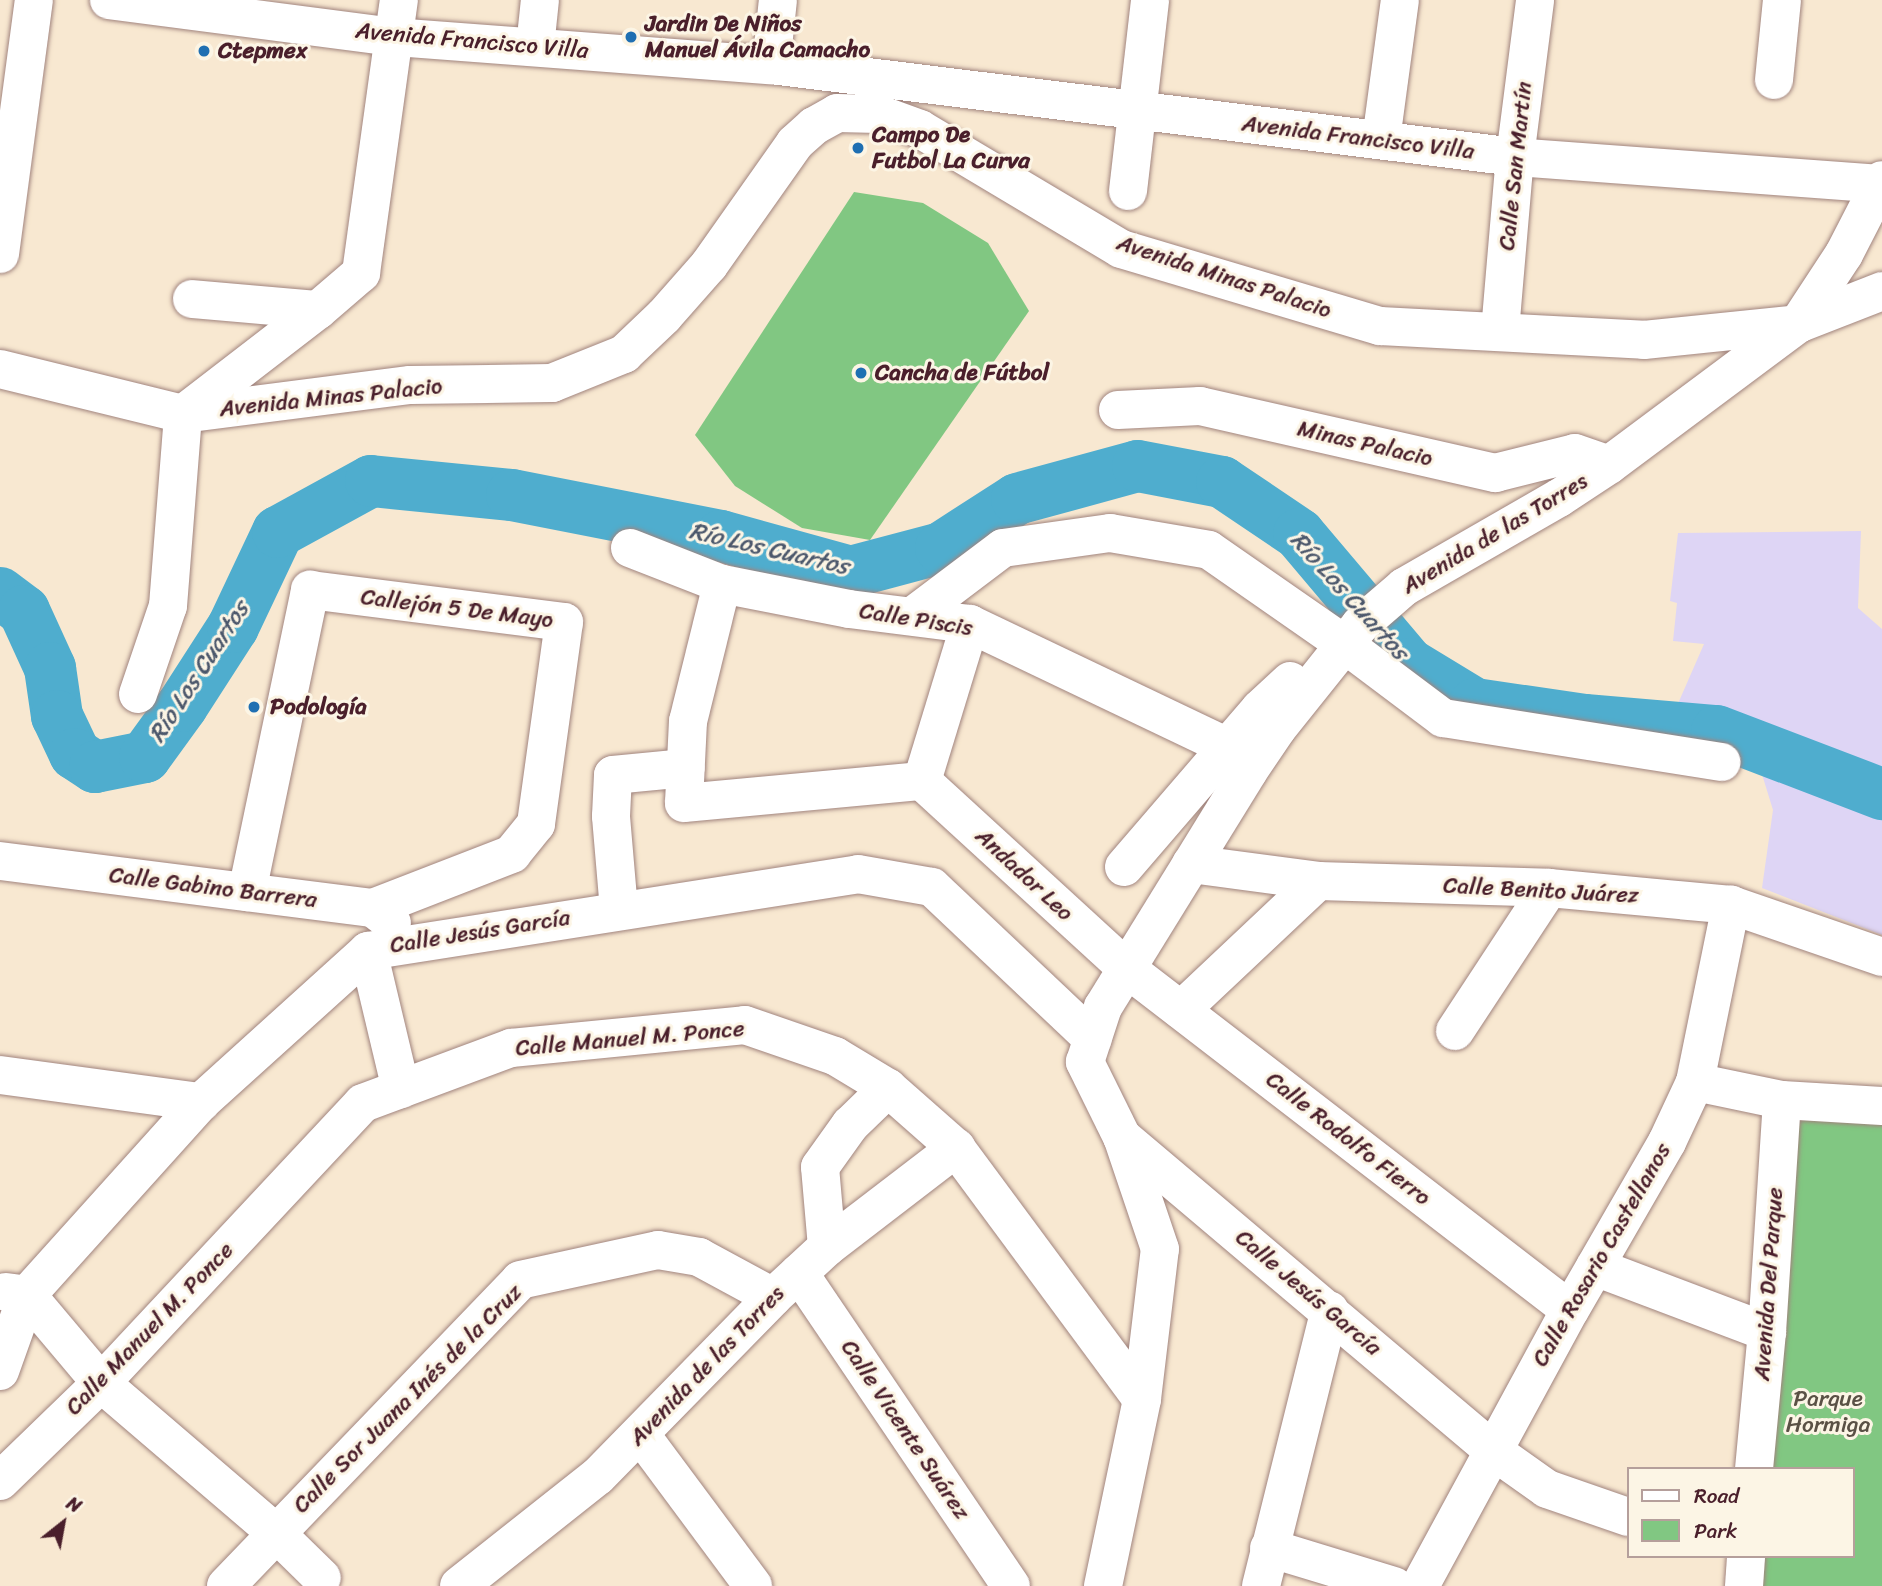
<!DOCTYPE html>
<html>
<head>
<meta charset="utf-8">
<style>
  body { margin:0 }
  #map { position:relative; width:1882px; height:1586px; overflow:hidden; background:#f8e8d1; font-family:Sriracha,sans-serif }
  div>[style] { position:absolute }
  .built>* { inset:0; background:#ded5f5 }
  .green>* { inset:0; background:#81c782 }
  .river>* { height:52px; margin:-26px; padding:0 26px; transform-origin:26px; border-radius:26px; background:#4fadce }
  .roads { filter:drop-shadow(0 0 2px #a1847e) drop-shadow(0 0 2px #a1847e) }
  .minor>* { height:38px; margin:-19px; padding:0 19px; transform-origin:19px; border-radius:19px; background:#fff }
  .major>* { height:38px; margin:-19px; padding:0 19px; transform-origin:19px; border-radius:19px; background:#fff }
  .dots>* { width:19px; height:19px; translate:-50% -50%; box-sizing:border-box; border:4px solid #fcf5e5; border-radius:50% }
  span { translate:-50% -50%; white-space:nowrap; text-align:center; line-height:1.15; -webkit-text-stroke:6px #fcf5e5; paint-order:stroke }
  .poi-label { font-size:23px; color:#4a1f2b; font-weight:700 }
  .left { translate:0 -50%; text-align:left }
  .street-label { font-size:23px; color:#4a1f2b }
  .park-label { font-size:23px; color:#5a5145 }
  .water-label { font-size:24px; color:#4c586c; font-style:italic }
  .legend { position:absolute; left:1627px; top:1467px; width:228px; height:91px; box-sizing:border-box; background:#fcf5e5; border:2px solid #b59f9b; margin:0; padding:9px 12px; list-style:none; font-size:21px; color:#4a1f2b }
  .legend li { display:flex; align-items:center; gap:14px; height:35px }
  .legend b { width:35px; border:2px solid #b59f9b }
  .north { position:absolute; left:28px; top:1488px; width:70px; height:70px; -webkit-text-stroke:5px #fcf5e5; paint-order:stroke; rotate:31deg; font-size:19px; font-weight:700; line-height:28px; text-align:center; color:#4a1f2b }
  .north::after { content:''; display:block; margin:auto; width:24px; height:32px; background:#4a1f2b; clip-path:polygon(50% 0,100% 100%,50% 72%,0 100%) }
</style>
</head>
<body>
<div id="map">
  <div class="built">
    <div style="clip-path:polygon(1861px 531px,1858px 608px,1882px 629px,1882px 935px,1762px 888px,1773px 810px,1753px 745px,1673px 715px,1704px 644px,1673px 641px,1677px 603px,1670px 601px,1678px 533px)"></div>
  </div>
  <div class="green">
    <div style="clip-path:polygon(854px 192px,923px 203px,988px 243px,1029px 311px,870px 540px,802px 528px,735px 486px,695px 435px)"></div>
    <div style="clip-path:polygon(1793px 1119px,1882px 1124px,1882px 1586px,1762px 1586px,1764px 1556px,1852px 1556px,1852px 1469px,1770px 1469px)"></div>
  </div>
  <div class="river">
    <div style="left:0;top:593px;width:30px;rotate:37deg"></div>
    <div style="left:24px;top:611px;width:63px;rotate:65.5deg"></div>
    <div style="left:50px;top:668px;width:49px;rotate:81.7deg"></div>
    <div style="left:57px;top:716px;width:42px;rotate:64.7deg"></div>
    <div style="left:75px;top:754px;width:24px;rotate:33deg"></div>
    <div style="left:95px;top:767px;width:51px;rotate:-11.3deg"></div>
    <div style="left:145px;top:757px;width:63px;rotate:-54deg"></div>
    <div style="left:182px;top:706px;width:94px;rotate:-57.2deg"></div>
    <div style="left:233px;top:627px;width:105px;rotate:-64.7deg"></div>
    <div style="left:278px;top:532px;width:106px;rotate:-28.7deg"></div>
    <div style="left:371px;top:481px;width:142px;rotate:5.7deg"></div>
    <div style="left:512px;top:495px;width:213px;rotate:11.1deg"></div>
    <div style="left:721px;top:536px;width:135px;rotate:15.5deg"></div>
    <div style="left:851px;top:572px;width:93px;rotate:-14.9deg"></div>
    <div style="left:941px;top:548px;width:90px;rotate:-32.8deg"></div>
    <div style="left:1017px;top:499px;width:125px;rotate:-15.3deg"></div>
    <div style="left:1138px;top:466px;width:86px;rotate:10.8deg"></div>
    <div style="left:1222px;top:482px;width:93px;rotate:34deg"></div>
    <div style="left:1299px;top:534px;width:170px;rotate:49.8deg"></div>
    <div style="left:1409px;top:664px;width:77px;rotate:31.2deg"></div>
    <div style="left:1475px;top:704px;width:111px;rotate:8.3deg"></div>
    <div style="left:1585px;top:720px;width:132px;rotate:4.8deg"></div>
    <div style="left:1717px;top:731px;width:177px;rotate:20.9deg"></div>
  </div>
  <div class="roads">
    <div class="minor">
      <div style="left:109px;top:0;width:288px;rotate:7.4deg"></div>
      <div style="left:395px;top:37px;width:377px;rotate:4.3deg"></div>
      <div style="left:771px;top:65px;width:750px;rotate:7.05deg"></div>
      <div style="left:1515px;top:157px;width:368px;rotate:4.2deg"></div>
      <div style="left:537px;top:28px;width:28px;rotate:-84deg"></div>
      <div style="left:771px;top:65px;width:65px;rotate:-83.9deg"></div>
      <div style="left:1774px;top:80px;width:80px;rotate:-84.3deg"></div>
      <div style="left:1381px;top:140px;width:141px;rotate:-82.3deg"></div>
      <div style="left:1128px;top:191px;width:192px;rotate:-83.4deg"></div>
      <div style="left:0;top:254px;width:256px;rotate:-82.4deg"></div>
      <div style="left:192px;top:299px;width:126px;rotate:5deg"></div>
      <div style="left:1500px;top:331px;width:175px;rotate:-85.1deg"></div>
      <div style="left:1515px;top:157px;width:158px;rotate:-82.7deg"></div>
      <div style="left:1118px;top:410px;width:82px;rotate:-2.8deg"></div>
      <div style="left:1200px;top:406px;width:303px;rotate:12.8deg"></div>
      <div style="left:1495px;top:473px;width:82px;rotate:-14deg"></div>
      <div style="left:1575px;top:453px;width:36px;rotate:19deg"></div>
      <div style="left:630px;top:548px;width:99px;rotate:21.4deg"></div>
      <div style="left:722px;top:584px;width:129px;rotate:11.1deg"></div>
      <div style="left:849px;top:609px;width:122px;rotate:7.1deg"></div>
      <div style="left:970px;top:624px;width:286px;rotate:25.5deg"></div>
      <div style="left:722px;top:584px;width:141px;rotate:103.9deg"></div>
      <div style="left:688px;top:721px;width:82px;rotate:92.8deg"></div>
      <div style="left:684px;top:803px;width:239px;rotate:-5.3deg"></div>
      <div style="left:922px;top:781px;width:277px;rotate:42.5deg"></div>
      <div style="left:1126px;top:968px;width:560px;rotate:37.61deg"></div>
      <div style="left:914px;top:615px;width:111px;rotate:-37deg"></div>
      <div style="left:1003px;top:548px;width:108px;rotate:-8deg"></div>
      <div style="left:1110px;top:533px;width:100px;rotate:9.7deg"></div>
      <div style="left:1209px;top:550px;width:163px;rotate:34.8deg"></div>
      <div style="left:1343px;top:643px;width:125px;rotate:36.9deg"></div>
      <div style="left:1443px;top:718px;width:282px;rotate:9deg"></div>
      <div style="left:138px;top:694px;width:93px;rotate:-71.2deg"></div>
      <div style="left:168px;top:606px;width:193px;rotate:-85.5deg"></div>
      <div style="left:183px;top:414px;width:170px;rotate:-37.6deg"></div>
      <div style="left:318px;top:310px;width:57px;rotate:-40.7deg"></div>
      <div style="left:361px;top:273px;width:276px;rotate:-82.1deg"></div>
      <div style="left:922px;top:781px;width:164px;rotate:-73deg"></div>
      <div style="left:0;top:861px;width:376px;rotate:7.2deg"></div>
      <div style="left:373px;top:908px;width:24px;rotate:38deg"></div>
      <div style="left:1191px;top:864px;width:128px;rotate:7.6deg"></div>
      <div style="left:1318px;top:881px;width:231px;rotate:1.7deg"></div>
      <div style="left:1549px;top:888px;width:183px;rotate:5.3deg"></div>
      <div style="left:1731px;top:905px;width:160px;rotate:19deg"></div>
      <div style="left:1124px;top:867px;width:208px;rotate:-49.3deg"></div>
      <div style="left:1260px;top:709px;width:41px;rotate:-43deg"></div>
      <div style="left:247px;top:892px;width:309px;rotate:-78.2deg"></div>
      <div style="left:310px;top:590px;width:256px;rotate:7.2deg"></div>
      <div style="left:564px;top:622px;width:204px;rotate:97.9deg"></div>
      <div style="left:536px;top:824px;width:38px;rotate:129deg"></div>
      <div style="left:512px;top:854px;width:149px;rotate:158.8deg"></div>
      <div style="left:619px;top:910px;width:94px;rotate:-94.9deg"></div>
      <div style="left:611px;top:816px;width:41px;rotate:-87.2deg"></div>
      <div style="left:613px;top:775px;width:73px;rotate:-5.5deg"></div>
      <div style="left:368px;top:951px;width:142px;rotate:76.6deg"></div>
      <div style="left:1181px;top:1010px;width:188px;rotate:-43.3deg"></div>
      <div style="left:1455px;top:1031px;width:171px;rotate:-56.7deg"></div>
      <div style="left:0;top:1075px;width:203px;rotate:7.7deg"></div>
      <div style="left:1695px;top:1082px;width:89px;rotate:11.7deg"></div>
      <div style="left:1782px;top:1100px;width:100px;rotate:3.4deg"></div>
      <div style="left:1122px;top:1137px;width:485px;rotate:40.2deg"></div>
      <div style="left:1492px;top:1450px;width:67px;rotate:35.3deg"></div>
      <div style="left:1547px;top:1489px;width:86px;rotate:19.1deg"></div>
      <div style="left:827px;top:1247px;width:80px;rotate:-95deg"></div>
      <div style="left:820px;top:1167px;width:52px;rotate:-54.5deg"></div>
      <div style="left:850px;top:1125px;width:53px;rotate:-44.2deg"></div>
      <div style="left:1595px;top:1267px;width:184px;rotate:20.7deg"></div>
      <div style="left:799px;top:1273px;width:378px;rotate:55.9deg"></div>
      <div style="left:6px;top:1292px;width:21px;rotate:8deg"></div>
      <div style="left:27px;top:1295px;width:115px;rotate:49.9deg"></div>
      <div style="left:101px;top:1383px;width:230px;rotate:40.6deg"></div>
      <div style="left:276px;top:1533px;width:64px;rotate:44.4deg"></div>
      <div style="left:0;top:1371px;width:81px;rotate:-70.4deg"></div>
      <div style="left:27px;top:1295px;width:260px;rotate:-48deg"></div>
      <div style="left:201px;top:1102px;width:225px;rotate:-42.1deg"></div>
      <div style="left:368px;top:951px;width:496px;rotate:-8.9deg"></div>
      <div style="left:858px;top:874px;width:75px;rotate:10deg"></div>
      <div style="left:932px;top:887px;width:221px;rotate:43.4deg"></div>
      <div style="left:641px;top:1435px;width:188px;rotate:53.4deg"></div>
      <div style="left:1754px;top:1469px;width:138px;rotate:-84.6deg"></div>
      <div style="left:1767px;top:1332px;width:232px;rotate:-86.3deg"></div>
      <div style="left:0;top:1481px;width:141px;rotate:-44.1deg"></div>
      <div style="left:101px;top:1383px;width:383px;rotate:-46.9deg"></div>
      <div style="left:363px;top:1103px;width:158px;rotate:-20.4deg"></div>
      <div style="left:511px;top:1048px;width:235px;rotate:-5.6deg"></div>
      <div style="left:745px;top:1025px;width:95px;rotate:19deg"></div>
      <div style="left:835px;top:1056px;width:62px;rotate:31.1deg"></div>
      <div style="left:888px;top:1088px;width:91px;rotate:41.4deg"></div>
      <div style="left:956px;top:1148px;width:312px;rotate:53.5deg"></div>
      <div style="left:1269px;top:1548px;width:131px;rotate:16.9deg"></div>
      <div style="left:226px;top:1586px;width:424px;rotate:-46.1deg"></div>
      <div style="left:520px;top:1280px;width:141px;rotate:-12.3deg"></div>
      <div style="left:658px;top:1250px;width:42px;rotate:9.7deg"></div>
      <div style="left:699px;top:1257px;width:84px;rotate:28.4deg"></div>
      <div style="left:459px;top:1586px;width:177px;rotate:-38.4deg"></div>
      <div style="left:598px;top:1476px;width:250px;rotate:-45.6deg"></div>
      <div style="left:773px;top:1297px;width:74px;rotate:-42.8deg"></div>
      <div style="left:827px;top:1247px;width:163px;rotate:-37.5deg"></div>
      <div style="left:1103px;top:1586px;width:191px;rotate:-78.2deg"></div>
      <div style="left:1142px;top:1399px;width:151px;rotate:-83.2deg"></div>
      <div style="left:1160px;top:1249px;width:118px;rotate:-108.7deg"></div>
      <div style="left:1122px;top:1137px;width:84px;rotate:-116.3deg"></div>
      <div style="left:1085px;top:1062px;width:58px;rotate:-71.9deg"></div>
      <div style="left:1103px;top:1007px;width:276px;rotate:-58.3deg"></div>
      <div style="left:1248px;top:772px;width:52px;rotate:-56deg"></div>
      <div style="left:1277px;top:729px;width:133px;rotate:-51.4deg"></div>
      <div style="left:1360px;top:625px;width:58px;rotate:-40.8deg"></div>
      <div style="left:1404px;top:587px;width:179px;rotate:-29.9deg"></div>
      <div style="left:1559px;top:498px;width:60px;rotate:-33.4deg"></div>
      <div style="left:1609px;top:465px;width:236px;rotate:-36.7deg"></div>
      <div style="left:1798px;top:324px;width:84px;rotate:-56.7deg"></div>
      <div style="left:1844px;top:254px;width:83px;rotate:-62.8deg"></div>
      <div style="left:1261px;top:1586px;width:284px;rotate:-76deg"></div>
      <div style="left:1420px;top:1586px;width:314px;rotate:-61.5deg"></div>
      <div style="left:1570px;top:1310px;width:194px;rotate:-60deg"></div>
      <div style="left:1667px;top:1142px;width:66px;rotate:-65deg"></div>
      <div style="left:1695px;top:1082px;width:181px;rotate:-78.5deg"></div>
      <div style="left:1744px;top:1586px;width:30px;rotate:-86deg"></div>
    </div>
    <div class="major">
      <div style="left:0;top:369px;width:188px;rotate:13.8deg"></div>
      <div style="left:183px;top:414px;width:229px;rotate:-7.3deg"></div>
      <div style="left:410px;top:385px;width:142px;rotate:-0.8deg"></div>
      <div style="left:552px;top:383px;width:78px;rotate:-21.9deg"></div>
      <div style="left:624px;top:354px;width:55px;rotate:-43.5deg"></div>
      <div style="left:664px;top:316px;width:68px;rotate:-48.6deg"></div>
      <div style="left:709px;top:265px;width:149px;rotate:-54.8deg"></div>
      <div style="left:795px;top:143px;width:25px;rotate:-42deg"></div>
      <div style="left:814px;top:126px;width:26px;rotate:-29deg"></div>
      <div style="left:837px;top:113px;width:42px;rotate:1.4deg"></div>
      <div style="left:879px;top:114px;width:44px;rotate:20.1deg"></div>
      <div style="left:920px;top:129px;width:234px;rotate:30.8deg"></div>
      <div style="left:1121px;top:249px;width:270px;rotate:16.6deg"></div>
      <div style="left:1380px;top:326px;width:264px;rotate:3deg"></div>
      <div style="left:1644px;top:340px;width:155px;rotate:-5.9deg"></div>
      <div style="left:1798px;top:324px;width:90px;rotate:-21.4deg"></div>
    </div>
  </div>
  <div class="dots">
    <div style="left:631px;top:37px;background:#1f6fb2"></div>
    <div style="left:204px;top:51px;background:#1f6fb2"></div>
    <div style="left:858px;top:148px;background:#1f6fb2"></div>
    <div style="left:861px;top:373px;background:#1f6fb2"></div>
    <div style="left:254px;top:707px;background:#1f6fb2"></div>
  </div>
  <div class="poi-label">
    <span class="left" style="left:645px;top:37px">Jardin De Niños<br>Manuel Ávila Camacho</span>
    <span class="left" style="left:218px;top:51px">Ctepmex</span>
    <span class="left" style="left:872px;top:148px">Campo De<br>Futbol La Curva</span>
    <span class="left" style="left:875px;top:373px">Cancha de Fútbol</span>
    <span class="left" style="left:270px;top:707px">Podología</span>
  </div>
  <div class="street-label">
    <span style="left:472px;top:41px;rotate:5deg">Avenida Francisco Villa</span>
    <span style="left:1358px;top:138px;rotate:7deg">Avenida Francisco Villa</span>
    <span style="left:1516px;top:166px;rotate:-84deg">Calle San Martín</span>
    <span style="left:1224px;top:277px;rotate:18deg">Avenida Minas Palacio</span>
    <span style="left:331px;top:398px;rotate:-6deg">Avenida Minas Palacio</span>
    <span style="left:1365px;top:444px;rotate:13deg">Minas Palacio</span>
    <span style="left:1495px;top:534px;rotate:-31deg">Avenida de las Torres</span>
    <span style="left:457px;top:609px;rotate:7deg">Callejón 5 De Mayo</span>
    <span style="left:916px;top:620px;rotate:9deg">Calle Piscis</span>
    <span style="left:1024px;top:875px;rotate:43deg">Andador Leo</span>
    <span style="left:213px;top:888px;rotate:7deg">Calle Gabino Barrera</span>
    <span style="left:1541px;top:891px;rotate:3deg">Calle Benito Juárez</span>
    <span style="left:480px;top:932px;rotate:-9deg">Calle Jesús García</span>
    <span style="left:630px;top:1039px;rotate:-5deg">Calle Manuel M. Ponce</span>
    <span style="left:1348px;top:1139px;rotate:38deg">Calle Rodolfo Fierro</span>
    <span style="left:1602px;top:1255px;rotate:-60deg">Calle Rosario Castellanos</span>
    <span style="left:1769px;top:1284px;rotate:-86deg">Avenida Del Parque</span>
    <span style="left:1308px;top:1293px;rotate:40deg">Calle Jesús García</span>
    <span style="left:150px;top:1329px;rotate:-46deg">Calle Manuel M. Ponce</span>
    <span style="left:707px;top:1366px;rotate:-46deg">Avenida de las Torres</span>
    <span style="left:408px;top:1399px;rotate:-45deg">Calle Sor Juana Inés de la Cruz</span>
    <span style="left:905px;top:1430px;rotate:56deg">Calle Vicente Suárez</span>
  </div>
  <div class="park-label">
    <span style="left:1828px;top:1412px">Parque<br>Hormiga</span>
  </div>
  <div class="water-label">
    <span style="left:769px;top:549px;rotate:13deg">Río Los Cuartos</span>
    <span style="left:1349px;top:596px;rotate:48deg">Río Los Cuartos</span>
    <span style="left:199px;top:672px;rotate:-57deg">Río Los Cuartos</span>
  </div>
  <ul class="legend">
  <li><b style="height:9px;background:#fff"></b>Road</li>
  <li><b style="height:19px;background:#81c782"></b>Park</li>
  </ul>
  <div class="north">N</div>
</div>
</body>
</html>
